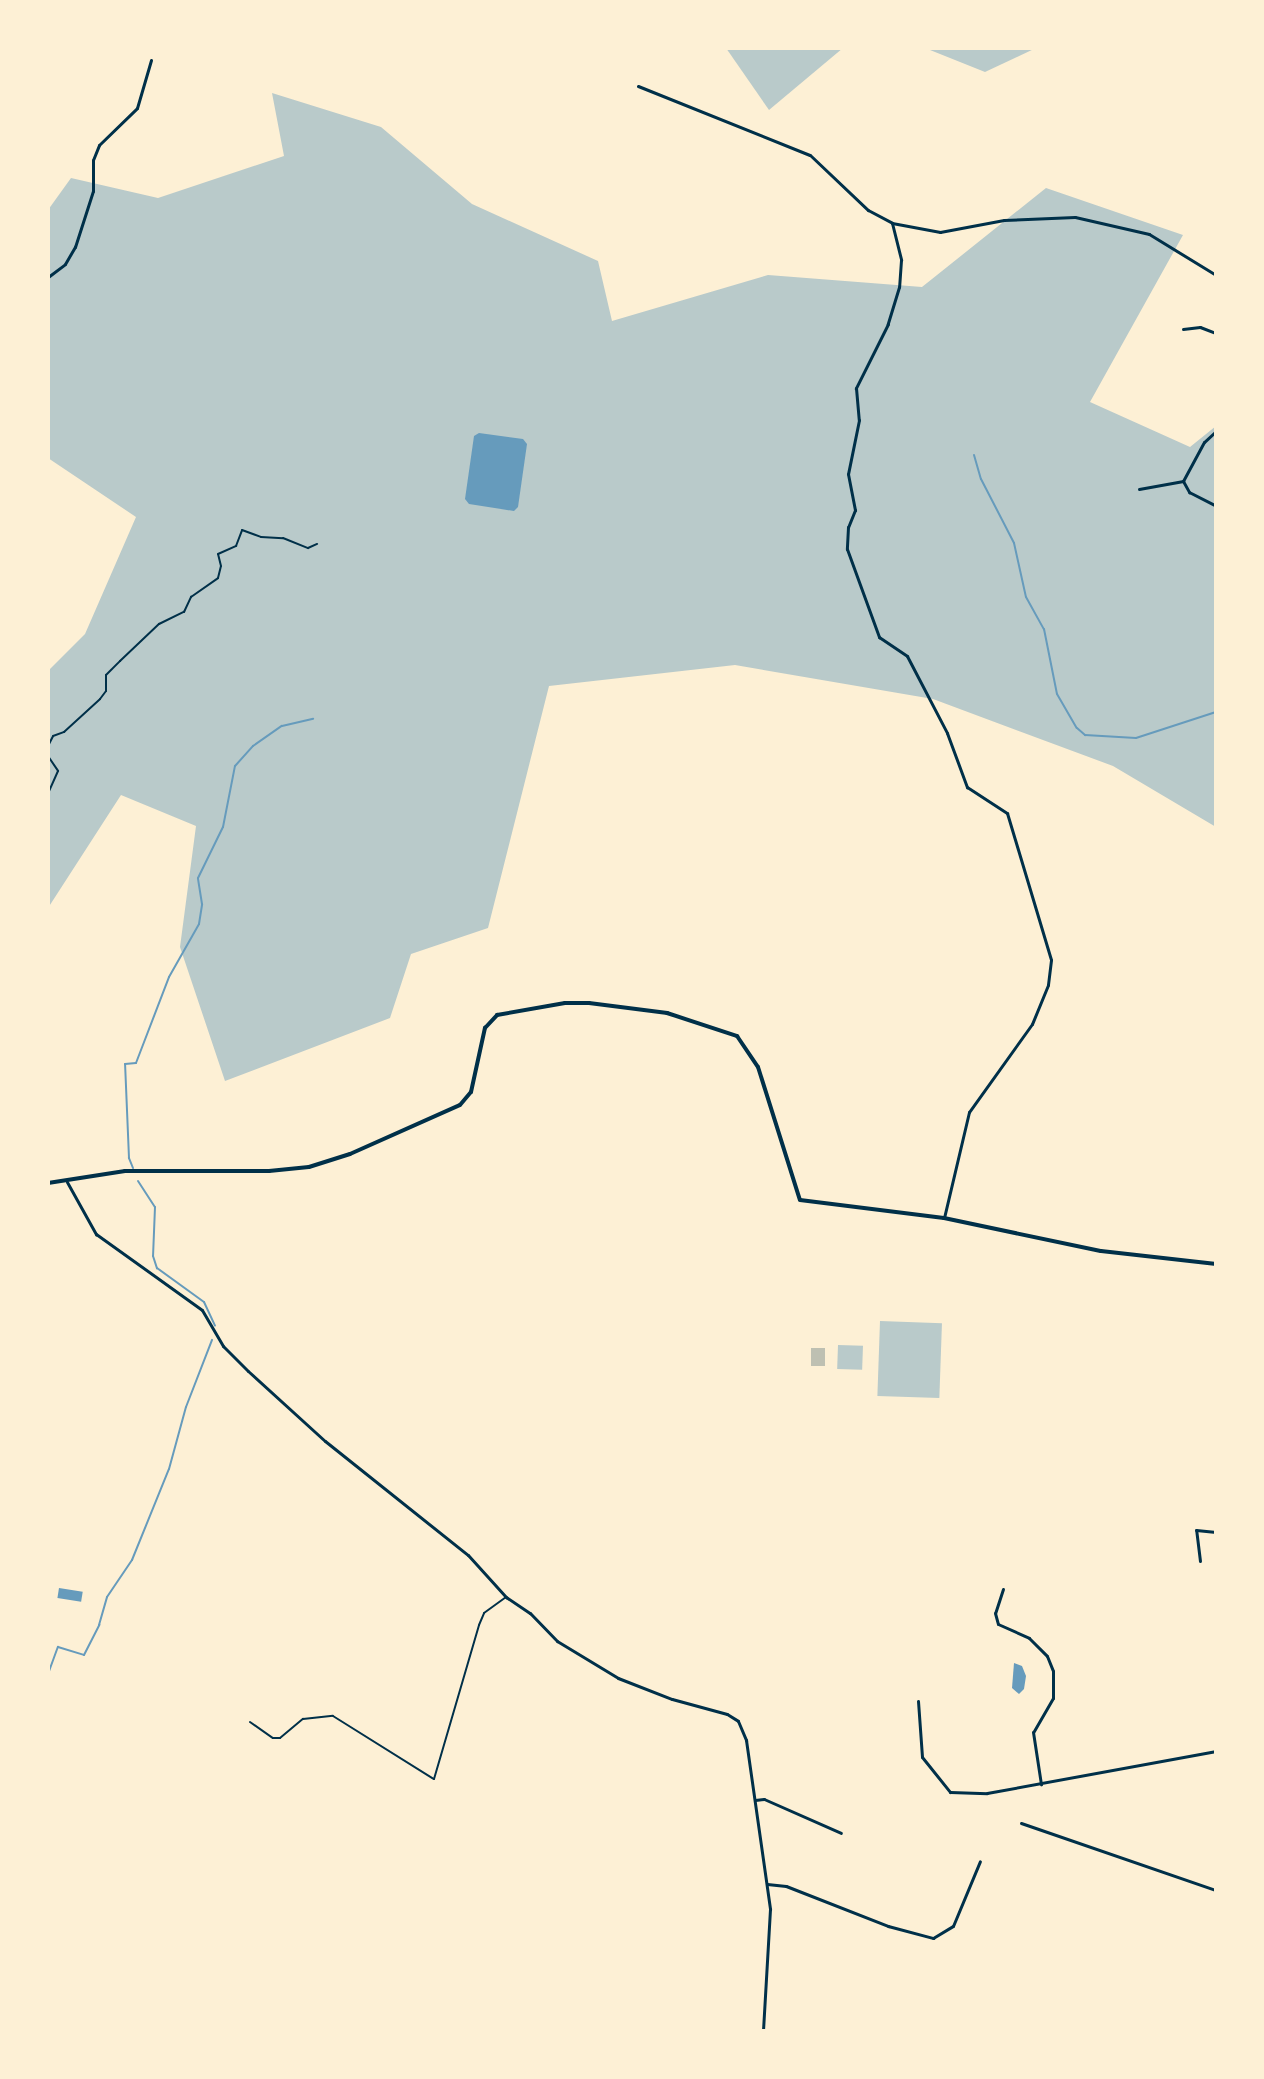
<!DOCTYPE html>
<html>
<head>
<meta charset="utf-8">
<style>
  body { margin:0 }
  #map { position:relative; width:1264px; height:2079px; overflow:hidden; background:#fdf0d5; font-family:"DM Sans",sans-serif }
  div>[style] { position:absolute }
  .green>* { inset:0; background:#b9caca; transform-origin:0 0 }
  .water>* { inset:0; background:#669bbc; transform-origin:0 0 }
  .stream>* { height:2px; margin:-1px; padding:0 1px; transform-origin:1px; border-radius:1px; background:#669bbc }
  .building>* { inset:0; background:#bec0b2; transform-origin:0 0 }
  .path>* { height:2px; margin:-1px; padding:0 1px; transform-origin:1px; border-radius:1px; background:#003049 }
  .service>* { height:2px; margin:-1px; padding:0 1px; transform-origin:1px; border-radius:1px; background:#003049 }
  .minor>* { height:3px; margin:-1.5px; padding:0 1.5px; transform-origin:1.5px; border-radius:1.5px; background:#003049 }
  .tertiary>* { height:4px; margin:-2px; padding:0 2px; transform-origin:2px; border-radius:2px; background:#003049 }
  span { translate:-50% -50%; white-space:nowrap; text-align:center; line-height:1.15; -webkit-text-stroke:6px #fdf0d5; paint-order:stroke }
  .frame { position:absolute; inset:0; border:50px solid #fdf0d5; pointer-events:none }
</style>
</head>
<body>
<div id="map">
  <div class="green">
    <div style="clip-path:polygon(726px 48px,843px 48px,769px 110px)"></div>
    <div style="clip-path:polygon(925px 48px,1036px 48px,985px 72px)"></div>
    <div style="clip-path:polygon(272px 93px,381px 127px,472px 204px,598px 261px,612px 321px,768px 275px,922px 287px,1046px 188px,1183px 235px,1090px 402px,1190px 447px,1216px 426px,1216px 827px,1113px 766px,933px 699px,735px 665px,549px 686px,488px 928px,411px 954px,390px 1018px,225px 1081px,180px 947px,196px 826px,121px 795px,48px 908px,48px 671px,85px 634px,136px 517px,48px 458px,48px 210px,71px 178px,158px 198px,284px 156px)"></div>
    <div style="left:880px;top:1321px;width:62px;height:75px;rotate:2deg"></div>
    <div style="left:838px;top:1345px;width:25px;height:24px;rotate:2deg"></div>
  </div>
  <div class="water">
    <div style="clip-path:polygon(479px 433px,523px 439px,527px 444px,518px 507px,514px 511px,469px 504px,465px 499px,474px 436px)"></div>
    <div style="left:59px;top:1588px;width:24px;height:10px;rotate:9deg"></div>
    <div style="clip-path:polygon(1014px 1663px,1022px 1666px,1026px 1676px,1024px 1689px,1019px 1694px,1012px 1688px)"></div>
  </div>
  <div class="stream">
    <div style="left:974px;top:455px;width:25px;rotate:74deg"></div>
    <div style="left:981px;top:479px;width:72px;rotate:62.7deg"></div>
    <div style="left:1014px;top:543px;width:55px;rotate:77.5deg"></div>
    <div style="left:1026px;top:597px;width:37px;rotate:61deg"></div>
    <div style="left:1044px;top:629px;width:66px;rotate:78.7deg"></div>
    <div style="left:1057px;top:694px;width:39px;rotate:60deg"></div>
    <div style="left:1077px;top:728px;width:11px;rotate:41deg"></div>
    <div style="left:1085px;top:735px;width:51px;rotate:3.4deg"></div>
    <div style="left:1136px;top:738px;width:84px;rotate:-18deg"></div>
    <div style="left:133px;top:1168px;width:11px;rotate:-112deg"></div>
    <div style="left:129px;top:1158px;width:94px;rotate:-92.4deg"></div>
    <div style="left:125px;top:1064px;width:11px;rotate:-5deg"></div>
    <div style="left:136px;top:1063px;width:92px;rotate:-69deg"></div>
    <div style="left:169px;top:977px;width:61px;rotate:-60.5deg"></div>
    <div style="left:199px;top:924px;width:20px;rotate:-81deg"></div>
    <div style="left:202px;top:904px;width:26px;rotate:-99deg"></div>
    <div style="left:198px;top:878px;width:57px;rotate:-63.9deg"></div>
    <div style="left:223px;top:827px;width:62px;rotate:-78.9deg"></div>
    <div style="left:235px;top:766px;width:27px;rotate:-48deg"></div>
    <div style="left:253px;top:746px;width:35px;rotate:-35deg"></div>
    <div style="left:282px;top:726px;width:32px;rotate:-13deg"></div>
    <div style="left:138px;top:1181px;width:31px;rotate:57deg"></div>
    <div style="left:155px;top:1207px;width:49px;rotate:92.3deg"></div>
    <div style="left:153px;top:1256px;width:13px;rotate:72deg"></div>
    <div style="left:157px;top:1268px;width:58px;rotate:35.9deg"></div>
    <div style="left:204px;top:1302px;width:26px;rotate:65deg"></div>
    <div style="left:48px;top:1674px;width:29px;rotate:-70deg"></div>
    <div style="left:58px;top:1647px;width:27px;rotate:17deg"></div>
    <div style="left:84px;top:1655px;width:34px;rotate:-63deg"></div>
    <div style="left:99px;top:1625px;width:29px;rotate:-74deg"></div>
    <div style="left:107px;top:1597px;width:45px;rotate:-56deg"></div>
    <div style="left:132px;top:1560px;width:98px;rotate:-67.9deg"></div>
    <div style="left:169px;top:1469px;width:64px;rotate:-74.7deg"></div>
    <div style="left:186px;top:1407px;width:72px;rotate:-68.8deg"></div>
  </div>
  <div class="building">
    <div style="left:811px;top:1348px;width:14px;height:18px"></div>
  </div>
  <div class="path">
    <div style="left:48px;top:746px;width:11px;rotate:-63deg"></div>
    <div style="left:53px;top:736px;width:12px;rotate:-20deg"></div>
    <div style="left:64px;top:732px;width:49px;rotate:-42.5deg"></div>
    <div style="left:100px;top:699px;width:10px;rotate:-53deg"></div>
    <div style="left:106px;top:691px;width:16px;rotate:-90deg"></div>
    <div style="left:106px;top:675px;width:20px;rotate:-45deg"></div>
    <div style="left:120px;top:661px;width:54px;rotate:-43.5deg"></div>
    <div style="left:159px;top:624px;width:28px;rotate:-26deg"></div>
    <div style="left:184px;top:612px;width:17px;rotate:-65deg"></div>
    <div style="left:191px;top:597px;width:33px;rotate:-35deg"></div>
    <div style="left:218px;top:578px;width:12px;rotate:-76deg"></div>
    <div style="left:221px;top:566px;width:12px;rotate:-104deg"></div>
    <div style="left:218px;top:554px;width:20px;rotate:-24deg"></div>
    <div style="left:236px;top:546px;width:17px;rotate:-69deg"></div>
    <div style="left:242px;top:530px;width:20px;rotate:20deg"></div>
    <div style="left:261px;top:537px;width:22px;rotate:3deg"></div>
    <div style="left:283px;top:538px;width:27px;rotate:22deg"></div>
    <div style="left:308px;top:548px;width:10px;rotate:-24deg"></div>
    <div style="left:48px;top:756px;width:18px;rotate:56deg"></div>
    <div style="left:58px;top:771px;width:22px;rotate:114deg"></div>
  </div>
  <div class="service">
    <div style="left:250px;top:1722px;width:28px;rotate:35deg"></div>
    <div style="left:273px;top:1738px;width:7px"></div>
    <div style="left:280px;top:1738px;width:30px;rotate:-40deg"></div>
    <div style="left:303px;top:1719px;width:30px;rotate:-6deg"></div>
    <div style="left:333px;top:1716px;width:119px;rotate:32deg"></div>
    <div style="left:434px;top:1779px;width:160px;rotate:-73.7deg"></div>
    <div style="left:479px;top:1625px;width:13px;rotate:-67deg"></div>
    <div style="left:484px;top:1613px;width:26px;rotate:-36deg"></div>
  </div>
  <div class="minor">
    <div style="left:638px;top:86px;width:185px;rotate:21.9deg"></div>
    <div style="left:810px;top:155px;width:80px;rotate:43.5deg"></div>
    <div style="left:868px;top:210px;width:27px;rotate:28deg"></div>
    <div style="left:892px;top:223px;width:49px;rotate:10.6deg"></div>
    <div style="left:940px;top:232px;width:65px;rotate:-10.6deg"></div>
    <div style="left:1004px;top:220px;width:71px;rotate:-2.4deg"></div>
    <div style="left:1075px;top:217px;width:76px;rotate:12.9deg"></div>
    <div style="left:1149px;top:234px;width:79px;rotate:31.5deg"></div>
    <div style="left:892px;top:223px;width:38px;rotate:76deg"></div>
    <div style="left:901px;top:260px;width:27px;rotate:94deg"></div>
    <div style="left:899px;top:287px;width:39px;rotate:107deg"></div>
    <div style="left:888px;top:324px;width:72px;rotate:116.6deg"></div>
    <div style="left:856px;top:388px;width:32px;rotate:85deg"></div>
    <div style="left:859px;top:420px;width:55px;rotate:101.5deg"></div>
    <div style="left:848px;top:474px;width:37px;rotate:79deg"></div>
    <div style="left:855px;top:510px;width:18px;rotate:112deg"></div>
    <div style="left:848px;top:527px;width:22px;rotate:93deg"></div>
    <div style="left:847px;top:549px;width:94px;rotate:70deg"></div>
    <div style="left:879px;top:637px;width:34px;rotate:34deg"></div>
    <div style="left:907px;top:656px;width:87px;rotate:62.5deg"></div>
    <div style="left:947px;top:733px;width:58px;rotate:69.7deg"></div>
    <div style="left:967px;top:787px;width:48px;rotate:33deg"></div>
    <div style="left:1007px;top:813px;width:153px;rotate:73.3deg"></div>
    <div style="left:1051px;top:960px;width:25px;rotate:97deg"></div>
    <div style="left:1048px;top:985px;width:42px;rotate:112.3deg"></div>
    <div style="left:1032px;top:1024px;width:108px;rotate:125.6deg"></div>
    <div style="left:969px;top:1112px;width:109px;rotate:103.3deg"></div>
    <div style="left:48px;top:277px;width:21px;rotate:-37deg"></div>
    <div style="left:65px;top:264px;width:20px;rotate:-60deg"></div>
    <div style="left:75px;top:247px;width:59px;rotate:-72.2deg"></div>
    <div style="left:93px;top:191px;width:31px;rotate:-90deg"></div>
    <div style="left:93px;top:160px;width:16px;rotate:-68deg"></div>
    <div style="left:99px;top:145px;width:53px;rotate:-44.2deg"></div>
    <div style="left:137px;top:108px;width:50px;rotate:-73.7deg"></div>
    <div style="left:1183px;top:329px;width:17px;rotate:-7deg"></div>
    <div style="left:1200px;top:327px;width:17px;rotate:21deg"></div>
    <div style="left:1216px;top:431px;width:16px;rotate:137deg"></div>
    <div style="left:1204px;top:442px;width:44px;rotate:118.3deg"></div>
    <div style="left:1183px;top:481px;width:13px;rotate:61deg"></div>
    <div style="left:1189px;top:492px;width:30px;rotate:27deg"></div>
    <div style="left:1139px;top:489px;width:45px;rotate:-10.3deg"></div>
    <div style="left:67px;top:1182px;width:60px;rotate:60.9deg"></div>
    <div style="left:96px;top:1234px;width:130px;rotate:35.6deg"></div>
    <div style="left:202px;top:1310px;width:42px;rotate:59.7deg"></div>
    <div style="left:223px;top:1346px;width:35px;rotate:45deg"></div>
    <div style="left:248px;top:1371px;width:104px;rotate:42.3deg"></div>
    <div style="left:325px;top:1441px;width:183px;rotate:38.6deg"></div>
    <div style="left:468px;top:1555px;width:57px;rotate:47.9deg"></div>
    <div style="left:506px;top:1597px;width:29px;rotate:34deg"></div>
    <div style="left:530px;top:1613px;width:39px;rotate:46deg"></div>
    <div style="left:557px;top:1641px;width:71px;rotate:31.2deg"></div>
    <div style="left:618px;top:1678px;width:58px;rotate:21.3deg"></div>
    <div style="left:672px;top:1699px;width:57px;rotate:15.3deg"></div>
    <div style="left:727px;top:1714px;width:13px;rotate:32deg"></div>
    <div style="left:738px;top:1721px;width:21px;rotate:67deg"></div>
    <div style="left:746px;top:1740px;width:171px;rotate:81.9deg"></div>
    <div style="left:770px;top:1909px;width:122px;rotate:93.3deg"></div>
    <div style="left:1200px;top:1561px;width:31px;rotate:-97deg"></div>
    <div style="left:1196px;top:1530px;width:20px;rotate:6deg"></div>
    <div style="left:1003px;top:1589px;width:25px;rotate:108deg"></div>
    <div style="left:995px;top:1613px;width:11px;rotate:75deg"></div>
    <div style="left:998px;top:1624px;width:34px;rotate:24deg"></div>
    <div style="left:1029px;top:1638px;width:25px;rotate:45deg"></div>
    <div style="left:1047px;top:1656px;width:16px;rotate:68deg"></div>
    <div style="left:1053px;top:1671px;width:27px;rotate:90deg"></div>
    <div style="left:1053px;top:1698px;width:39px;rotate:120deg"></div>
    <div style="left:1033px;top:1732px;width:53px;rotate:81.3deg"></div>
    <div style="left:918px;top:1701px;width:56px;rotate:85.9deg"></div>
    <div style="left:922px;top:1757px;width:45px;rotate:51.3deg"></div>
    <div style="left:950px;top:1792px;width:37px;rotate:2deg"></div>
    <div style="left:987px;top:1793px;width:233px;rotate:-10.4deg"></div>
    <div style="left:755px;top:1800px;width:9px;rotate:-6deg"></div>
    <div style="left:764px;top:1799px;width:84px;rotate:23.8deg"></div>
    <div style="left:1021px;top:1823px;width:206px;rotate:19deg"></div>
    <div style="left:767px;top:1884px;width:19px;rotate:6deg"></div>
    <div style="left:786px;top:1886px;width:110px;rotate:21.4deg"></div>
    <div style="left:888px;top:1926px;width:47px;rotate:14.9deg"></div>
    <div style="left:933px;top:1938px;width:23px;rotate:-31deg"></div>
    <div style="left:953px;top:1926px;width:70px;rotate:-67.4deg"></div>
  </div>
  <div class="tertiary">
    <div style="left:48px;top:1183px;width:78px;rotate:-8.9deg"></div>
    <div style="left:125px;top:1171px;width:144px"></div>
    <div style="left:269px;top:1171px;width:40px;rotate:-5.7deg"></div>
    <div style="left:309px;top:1167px;width:43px;rotate:-17.6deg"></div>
    <div style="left:350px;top:1154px;width:120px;rotate:-24deg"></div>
    <div style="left:460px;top:1105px;width:17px;rotate:-50deg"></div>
    <div style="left:471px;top:1092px;width:66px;rotate:-77.7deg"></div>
    <div style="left:485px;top:1028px;width:18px;rotate:-47deg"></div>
    <div style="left:497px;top:1015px;width:69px;rotate:-10deg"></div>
    <div style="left:565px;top:1003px;width:24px"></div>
    <div style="left:589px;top:1003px;width:79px;rotate:7.3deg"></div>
    <div style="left:667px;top:1013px;width:74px;rotate:18.2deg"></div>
    <div style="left:737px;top:1036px;width:37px;rotate:56deg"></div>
    <div style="left:758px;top:1067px;width:139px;rotate:72.5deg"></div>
    <div style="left:800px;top:1200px;width:145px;rotate:7.1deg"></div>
    <div style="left:944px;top:1218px;width:160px;rotate:11.9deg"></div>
    <div style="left:1101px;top:1251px;width:116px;rotate:6.4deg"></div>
  </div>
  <div class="frame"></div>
</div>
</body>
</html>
